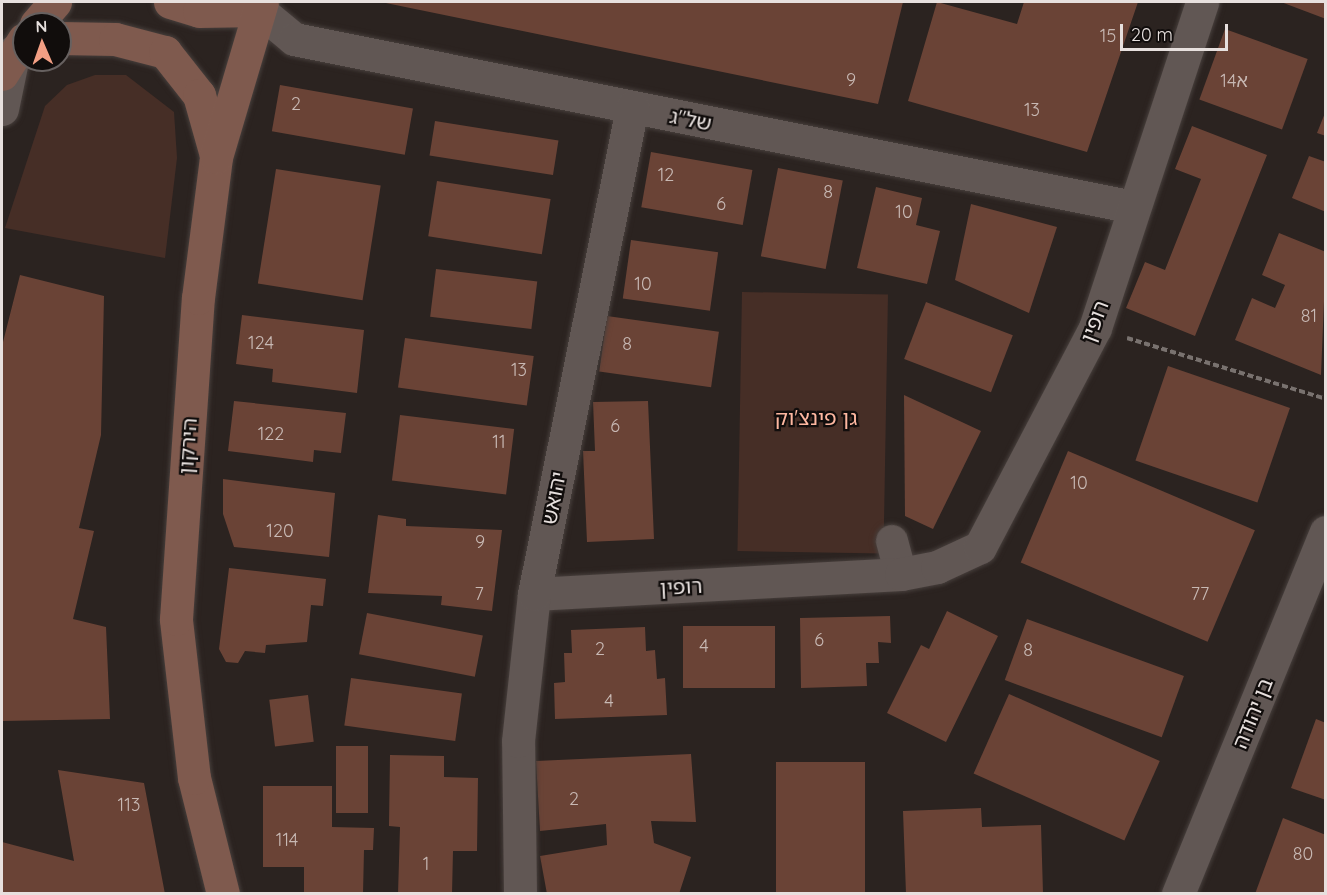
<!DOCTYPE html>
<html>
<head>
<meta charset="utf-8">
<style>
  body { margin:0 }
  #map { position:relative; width:1327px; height:895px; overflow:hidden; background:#2b2320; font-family:Quicksand,"Noto Sans Hebrew",sans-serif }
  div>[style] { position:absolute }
  .green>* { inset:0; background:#462e26; transform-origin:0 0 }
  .building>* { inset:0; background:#6a4336; transform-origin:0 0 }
  .path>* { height:4px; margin-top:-2px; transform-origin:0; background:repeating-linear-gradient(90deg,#79726f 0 6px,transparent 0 9px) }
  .roads { filter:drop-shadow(0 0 2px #473f3c) drop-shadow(0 0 2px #473f3c) }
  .pedestrian>* { height:32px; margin:-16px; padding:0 16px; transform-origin:16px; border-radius:16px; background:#615754 }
  .minor>* { height:33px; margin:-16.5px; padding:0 16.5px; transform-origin:16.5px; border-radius:16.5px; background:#615754 }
  .tertiary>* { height:33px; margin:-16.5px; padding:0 16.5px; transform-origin:16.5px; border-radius:16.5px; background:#615754 }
  .secondary>* { height:33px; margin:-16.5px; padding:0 16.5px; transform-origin:16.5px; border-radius:16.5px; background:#7f5a4e }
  span { translate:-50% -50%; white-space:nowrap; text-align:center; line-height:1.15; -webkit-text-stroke:4.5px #110d0c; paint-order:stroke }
  .number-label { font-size:18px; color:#c8b9b4 }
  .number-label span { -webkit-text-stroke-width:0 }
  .street-label { font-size:21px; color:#e7e0de }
  .park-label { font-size:21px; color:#feb7a0 }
  .frame { position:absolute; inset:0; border:3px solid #e7e0de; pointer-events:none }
  .north { position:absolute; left:12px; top:12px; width:60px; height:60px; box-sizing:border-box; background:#110d0c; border:2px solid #676160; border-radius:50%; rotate:358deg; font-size:16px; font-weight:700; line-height:24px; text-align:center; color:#e7e0de }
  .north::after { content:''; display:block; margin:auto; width:21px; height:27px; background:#f39f84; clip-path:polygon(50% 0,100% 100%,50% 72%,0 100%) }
  .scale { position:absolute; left:1120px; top:24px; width:108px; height:27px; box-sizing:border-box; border:3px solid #e7e0de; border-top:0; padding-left:8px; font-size:18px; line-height:21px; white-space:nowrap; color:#e7e0de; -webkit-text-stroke:4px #110d0c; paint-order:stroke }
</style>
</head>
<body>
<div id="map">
  <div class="green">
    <div style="clip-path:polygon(95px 75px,126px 75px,174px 112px,177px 158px,165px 258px,5px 228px,45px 106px,67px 85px)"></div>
    <div style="left:742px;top:292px;width:146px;height:259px;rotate:1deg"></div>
  </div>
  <div class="building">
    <div style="clip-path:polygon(381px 2px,903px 2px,878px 104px)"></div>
    <div style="clip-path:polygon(937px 2px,1017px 24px,1024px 2px,1138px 2px,1087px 152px,908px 101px)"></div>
    <div style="clip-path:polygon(1281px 2px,1326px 2px,1326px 19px)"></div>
    <div style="left:1225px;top:29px;width:88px;height:75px;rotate:20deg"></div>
    <div style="left:280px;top:85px;width:135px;height:47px;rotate:10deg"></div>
    <div style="clip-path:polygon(1325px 113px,1326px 113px,1326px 136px,1317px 133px)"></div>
    <div style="left:435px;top:121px;width:125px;height:35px;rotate:9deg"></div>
    <div style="clip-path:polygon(1192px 126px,1267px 155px,1195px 336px,1126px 308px,1145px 262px,1165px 270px,1201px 179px,1175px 169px)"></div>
    <div style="left:651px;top:152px;width:103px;height:56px;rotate:10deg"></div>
    <div style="clip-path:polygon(1309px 156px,1326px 162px,1326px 212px,1292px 198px)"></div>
    <div style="left:778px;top:168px;width:66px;height:90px;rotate:11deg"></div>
    <div style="left:276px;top:169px;width:106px;height:116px;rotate:9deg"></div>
    <div style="left:437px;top:181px;width:115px;height:56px;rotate:9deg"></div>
    <div style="clip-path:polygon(876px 187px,922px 198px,916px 225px,940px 231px,927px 284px,857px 268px)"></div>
    <div style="clip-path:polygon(971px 204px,1057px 227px,1029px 313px,955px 280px)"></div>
    <div style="clip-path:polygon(1279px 233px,1326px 252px,1321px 375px,1235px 340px,1252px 298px,1275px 308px,1285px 285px,1262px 275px)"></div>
    <div style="left:631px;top:240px;width:88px;height:59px;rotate:8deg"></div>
    <div style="left:436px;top:269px;width:102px;height:48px;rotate:7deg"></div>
    <div style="clip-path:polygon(20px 275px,104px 296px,101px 435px,79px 528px,94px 531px,73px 619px,106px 627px,110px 719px,2px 721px,2px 346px)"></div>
    <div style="left:926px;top:302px;width:93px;height:61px;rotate:21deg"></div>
    <div style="clip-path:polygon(242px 315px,364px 330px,357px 393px,272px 382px,273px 369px,236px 364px)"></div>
    <div style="left:607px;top:316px;width:113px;height:56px;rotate:8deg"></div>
    <div style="left:405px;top:338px;width:130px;height:50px;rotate:8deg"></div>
    <div style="left:1168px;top:366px;width:129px;height:100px;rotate:19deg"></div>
    <div style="clip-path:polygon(904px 395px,981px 431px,933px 529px,905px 516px)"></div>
    <div style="clip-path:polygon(234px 401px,346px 413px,341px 453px,314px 450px,313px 462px,228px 451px)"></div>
    <div style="clip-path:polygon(648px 401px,654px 539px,587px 542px,583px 451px,595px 451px,593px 402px)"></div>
    <div style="left:400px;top:415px;width:115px;height:66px;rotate:7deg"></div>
    <div style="left:1068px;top:451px;width:203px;height:121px;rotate:23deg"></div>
    <div style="clip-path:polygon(223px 479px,335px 493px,329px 557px,234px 547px,223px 514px)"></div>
    <div style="clip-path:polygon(378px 515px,406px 519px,406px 526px,502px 530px,492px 611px,441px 605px,442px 596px,368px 593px)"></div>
    <div style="clip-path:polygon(229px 568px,326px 579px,323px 606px,311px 605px,307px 642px,266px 645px,265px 653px,245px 651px,238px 663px,226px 662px,219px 649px)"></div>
    <div style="clip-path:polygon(947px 611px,998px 636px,946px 742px,887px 713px,921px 645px,929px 649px)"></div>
    <div style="left:367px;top:613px;width:118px;height:42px;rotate:11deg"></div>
    <div style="clip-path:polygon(890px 616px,891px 643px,878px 642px,879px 663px,866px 663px,867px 686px,801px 688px,800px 618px)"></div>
    <div style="left:1027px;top:619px;width:167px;height:65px;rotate:20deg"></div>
    <div style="left:775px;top:626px;width:62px;height:92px;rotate:90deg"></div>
    <div style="clip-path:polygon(645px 627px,646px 651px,655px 650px,657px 679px,665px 678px,667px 715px,555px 719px,554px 683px,565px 682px,564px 653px,572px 653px,571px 630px)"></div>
    <div style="left:351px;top:678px;width:112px;height:48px;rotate:8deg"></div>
    <div style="left:1009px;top:694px;width:165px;height:87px;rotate:24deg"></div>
    <div style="left:308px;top:695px;width:47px;height:39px;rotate:83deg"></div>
    <div style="clip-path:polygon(1316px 719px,1326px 723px,1326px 800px,1291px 788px)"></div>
    <div style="left:336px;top:746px;width:32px;height:67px"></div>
    <div style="clip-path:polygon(691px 754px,696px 822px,651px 821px,654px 843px,691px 857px,679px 894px,547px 894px,540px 856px,607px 845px,606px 824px,540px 831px,536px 761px)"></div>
    <div style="clip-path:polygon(390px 755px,444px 756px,444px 777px,478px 778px,477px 851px,453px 851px,452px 894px,398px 894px,400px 827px,389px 826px)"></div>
    <div style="left:865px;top:762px;width:132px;height:89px;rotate:90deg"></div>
    <div style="clip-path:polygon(58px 770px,144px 783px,165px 894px,2px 892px,2px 842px,74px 861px)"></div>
    <div style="clip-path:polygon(263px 786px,332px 786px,332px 827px,374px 828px,373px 850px,364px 850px,363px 894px,304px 894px,304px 867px,263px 867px)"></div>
    <div style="clip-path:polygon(981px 808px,982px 827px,1041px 825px,1043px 893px,906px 894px,903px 811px)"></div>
    <div style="clip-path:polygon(1283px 818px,1326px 835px,1326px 894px,1255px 894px)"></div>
  </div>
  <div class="path">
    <div style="left:1127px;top:338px;width:208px;rotate:17deg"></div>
  </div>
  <div class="roads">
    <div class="pedestrian">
      <div style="left:892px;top:541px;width:34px;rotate:75deg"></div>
    </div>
    <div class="minor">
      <div style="left:259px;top:10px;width:45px;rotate:39.6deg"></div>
      <div style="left:294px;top:39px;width:856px;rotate:11.32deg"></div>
      <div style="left:2px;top:109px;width:59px;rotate:-78.3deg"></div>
      <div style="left:534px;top:594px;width:368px;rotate:-3.1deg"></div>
      <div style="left:901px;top:574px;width:37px;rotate:-11deg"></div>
      <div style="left:937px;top:567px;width:47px;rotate:-24.9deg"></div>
      <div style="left:980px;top:547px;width:247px;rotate:-62.3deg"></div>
      <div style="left:1095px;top:328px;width:343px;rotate:-71.8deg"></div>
      <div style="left:520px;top:894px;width:153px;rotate:-90.7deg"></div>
      <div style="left:518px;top:741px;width:148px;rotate:-83.8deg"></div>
      <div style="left:534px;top:594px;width:497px;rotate:-78.6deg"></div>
    </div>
    <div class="tertiary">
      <div style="left:1178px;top:894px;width:391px;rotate:-67.8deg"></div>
    </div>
    <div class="secondary">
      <div style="left:170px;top:2px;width:30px;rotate:17deg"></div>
      <div style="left:199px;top:11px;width:60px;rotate:-1deg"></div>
      <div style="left:36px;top:24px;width:29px;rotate:-49deg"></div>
      <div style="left:60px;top:38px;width:55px;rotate:1deg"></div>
      <div style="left:115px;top:39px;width:52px;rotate:14.6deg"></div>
      <div style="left:165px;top:52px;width:55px;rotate:51.7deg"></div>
      <div style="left:199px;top:95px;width:62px;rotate:74.2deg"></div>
      <div style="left:2px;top:74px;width:41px;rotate:-57.8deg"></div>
      <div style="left:223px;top:894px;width:120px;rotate:-104deg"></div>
      <div style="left:194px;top:778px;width:160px;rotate:-96.5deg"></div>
      <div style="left:176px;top:619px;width:322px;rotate:-86.1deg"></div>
      <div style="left:198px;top:298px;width:142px;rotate:-82.7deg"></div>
      <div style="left:216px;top:157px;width:162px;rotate:-73.5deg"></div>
    </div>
  </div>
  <div class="number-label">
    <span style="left:1108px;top:36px">15</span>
    <span style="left:851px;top:80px">9</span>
    <span style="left:1234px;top:81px">14א</span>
    <span style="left:296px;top:104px">2</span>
    <span style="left:1032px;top:110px">13</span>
    <span style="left:666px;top:175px">12</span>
    <span style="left:828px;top:192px">8</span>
    <span style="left:721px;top:204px">6</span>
    <span style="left:904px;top:212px">10</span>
    <span style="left:643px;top:284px">10</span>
    <span style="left:1309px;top:316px">81</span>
    <span style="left:261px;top:343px">124</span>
    <span style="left:627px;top:344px">8</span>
    <span style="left:519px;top:370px">13</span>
    <span style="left:615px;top:426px">6</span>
    <span style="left:271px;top:434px">122</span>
    <span style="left:499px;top:442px">11</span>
    <span style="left:1079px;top:483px">10</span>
    <span style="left:280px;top:531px">120</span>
    <span style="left:480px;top:542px">9</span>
    <span style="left:479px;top:594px">7</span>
    <span style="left:1200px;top:594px">77</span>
    <span style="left:819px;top:640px">6</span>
    <span style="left:704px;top:646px">4</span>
    <span style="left:600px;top:649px">2</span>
    <span style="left:1028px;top:650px">8</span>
    <span style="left:609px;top:701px">4</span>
    <span style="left:574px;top:799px">2</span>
    <span style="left:129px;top:805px">113</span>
    <span style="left:287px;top:840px">114</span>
    <span style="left:1303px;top:854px">80</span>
    <span style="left:426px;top:864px">1</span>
  </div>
  <div class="street-label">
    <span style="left:691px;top:119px;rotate:11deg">של"ג</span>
    <span style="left:1094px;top:321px;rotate:-69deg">רופין</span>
    <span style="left:187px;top:446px;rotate:-86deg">הירקון</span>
    <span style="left:553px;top:498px;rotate:-79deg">יהואש</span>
    <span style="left:681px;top:586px;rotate:-3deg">רופין</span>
    <span style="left:1252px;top:713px;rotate:-68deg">בן יהודה</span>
  </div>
  <div class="park-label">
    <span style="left:816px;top:417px">גן פינצ'וק</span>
  </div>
  <div class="frame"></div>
  <div class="north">N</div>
  <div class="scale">20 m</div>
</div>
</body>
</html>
